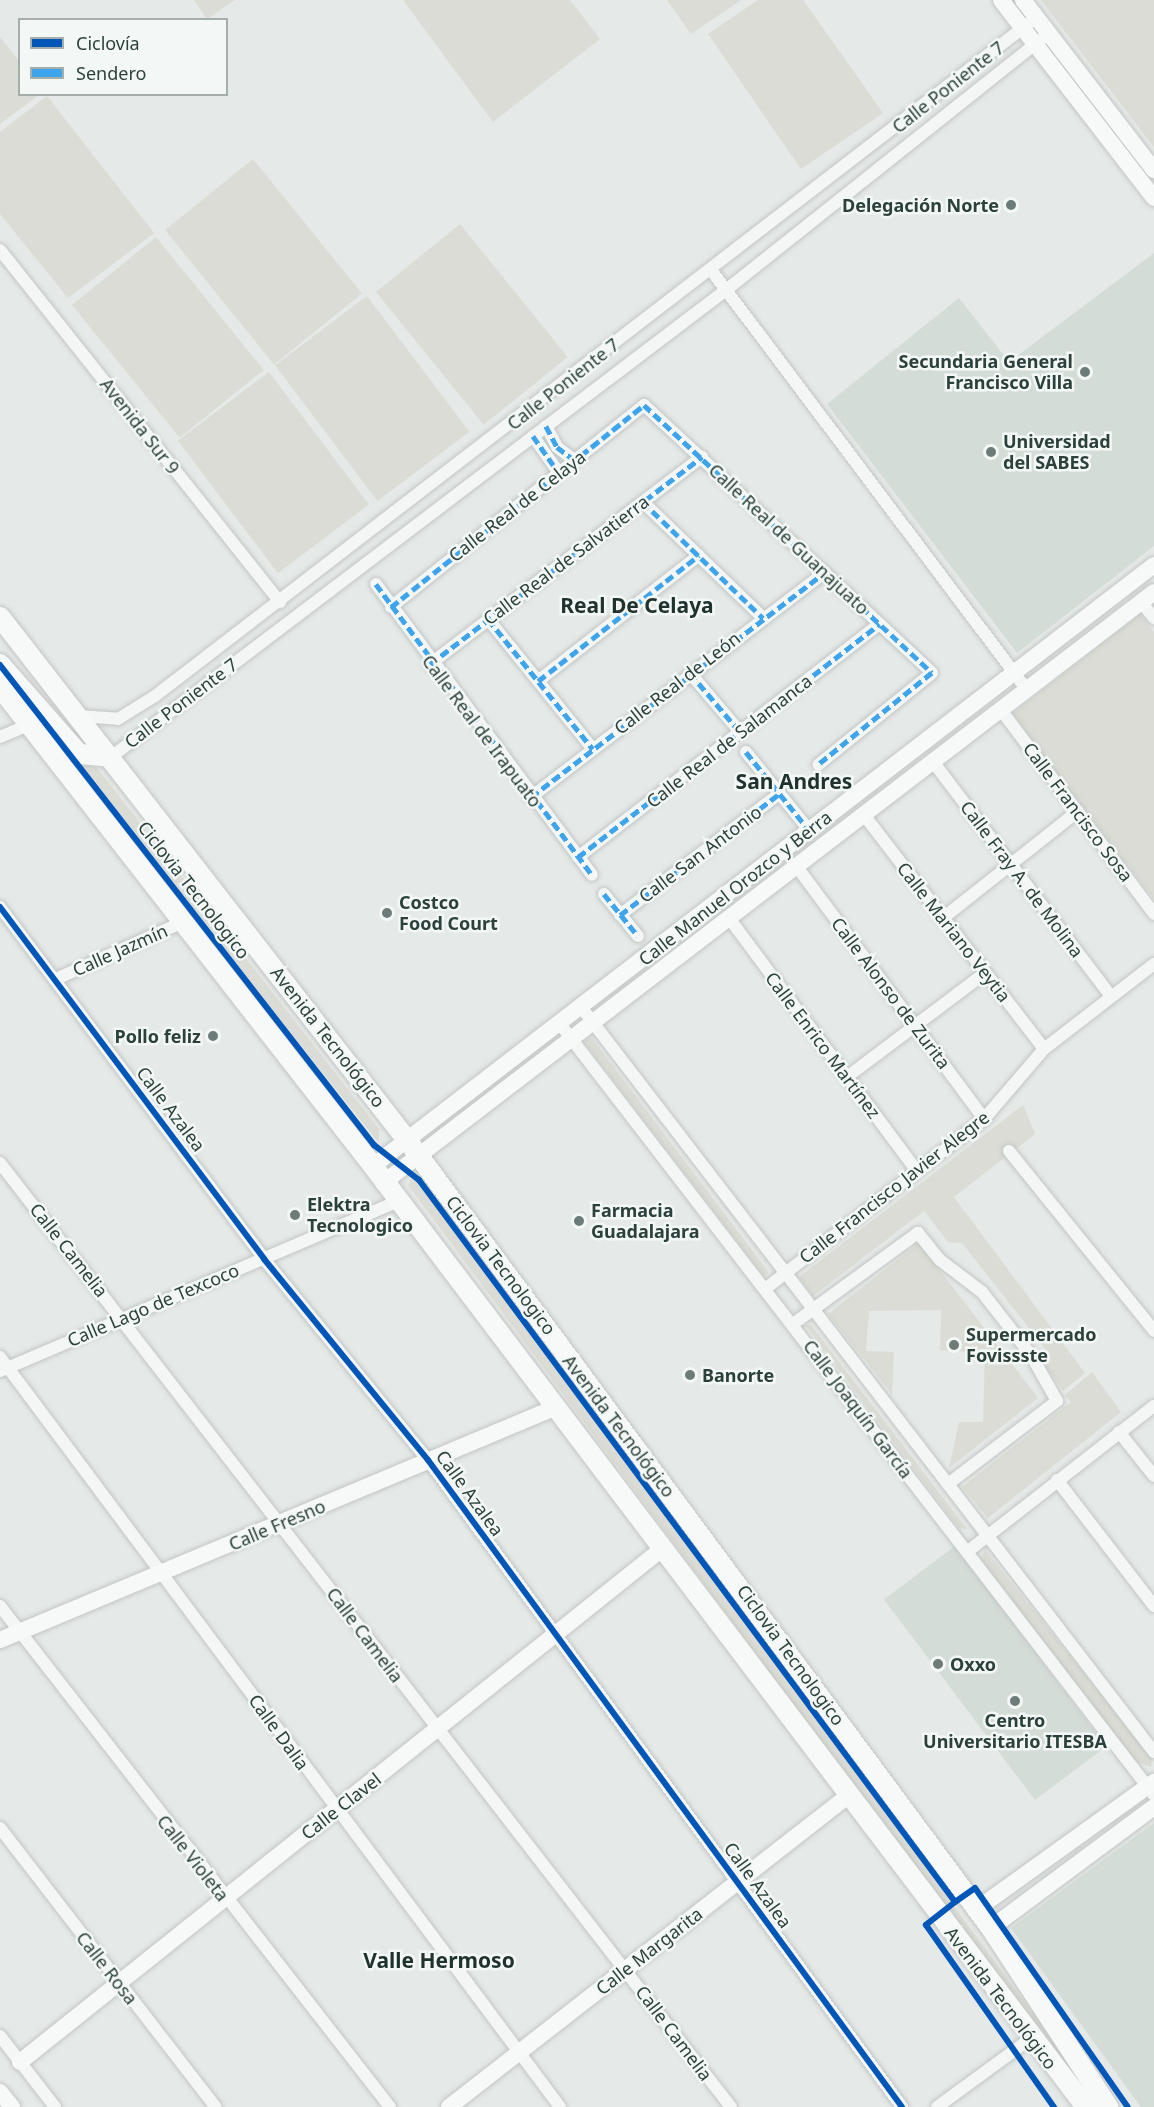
<!DOCTYPE html>
<html>
<head>
<meta charset="utf-8">
<style>
  body { margin:0 }
  #map { position:relative; width:1154px; height:2107px; overflow:hidden; background:#e5e9e7; font-family:"Noto Sans",sans-serif }
  div>[style] { position:absolute }
  .built>* { inset:0; background:#d4dcd8; transform-origin:0 0 }
  .green>* { inset:0; background:#dbdcd5; transform-origin:0 0 }
  .roads { filter:drop-shadow(0 0 2px #c2c6c4) drop-shadow(0 0 2px #c2c6c4) }
  .street>* { height:12px; margin:-6px; padding:0 6px; transform-origin:6px; border-radius:6px; background:#f4f6f5 }
  .secondary>* { height:16px; margin:-8px; padding:0 8px; transform-origin:8px; border-radius:8px; background:#f7f8f8 }
  .primary>* { height:20px; margin:-10px; padding:0 10px; transform-origin:10px; border-radius:10px; background:#f7f8f8 }
  .quiet>* { height:4.5px; margin-top:-2.25px; transform-origin:0; background:repeating-linear-gradient(90deg,#3ea4ec 0 9px,transparent 0 13.5px) }
  .cycleway>* { height:6px; margin:-3px; padding:0 3px; transform-origin:3px; border-radius:3px; background:#0057b8 }
  .dots>* { width:16px; height:16px; translate:-50% -50%; box-sizing:border-box; border:3px solid #f3f8f6; border-radius:50% }
  span { translate:-50% -50%; white-space:nowrap; text-align:center; line-height:1.15; -webkit-text-stroke:5px #f3f8f6; paint-order:stroke }
  .street-label { font-size:18px; color:#2d413c }
  .poi-label { font-size:18px; color:#2d413c; font-weight:700 }
  .right { translate:-100% -50%; text-align:right }
  .left { translate:0 -50%; text-align:left }
  .quarter-label { font-size:21px; color:#1f322e; font-weight:700 }
  .legend { position:absolute; left:18px; top:18px; width:210px; height:78px; box-sizing:border-box; background:#f3f8f6; border:2px solid #a4afac; margin:0; padding:8px 10px; list-style:none; font-size:18px; color:#2d413c }
  .legend li { display:flex; align-items:center; gap:12px; height:30px }
  .legend b { width:30px; border:2px solid #a4afac }
</style>
</head>
<body>
<div id="map">
  <div class="built">
    <div style="clip-path:polygon(1154px 253px,1154px 546px,1017px 653px,827px 404px,959px 298px,1009px 362px)"></div>
    <div style="left:955px;top:1546px;width:251px;height:89px;rotate:53deg"></div>
    <div style="clip-path:polygon(1154px 1823px,1154px 2107px,1141px 2107px,1011px 1928px)"></div>
  </div>
  <div class="green">
    <div style="clip-path:polygon(194px 0,235px 0,207px 19px)"></div>
    <div style="clip-path:polygon(403px 0,570px 0,600px 39px,493px 122px)"></div>
    <div style="clip-path:polygon(667px 0,741px 0,691px 34px)"></div>
    <div style="clip-path:polygon(758px 0,803px 0,883px 113px,801px 169px,708px 34px)"></div>
    <div style="clip-path:polygon(1041px 0,1154px 0,1154px 147px)"></div>
    <div style="clip-path:polygon(0 37px,19px 61px,20px 94px,39px 95px,0 124px)"></div>
    <div style="clip-path:polygon(47px 96px,154px 233px,68px 298px,0 214px,0 132px)"></div>
    <div style="left:253px;top:159px;width:173px;height:113px;rotate:51deg"></div>
    <div style="left:460px;top:224px;width:171px;height:108px;rotate:51deg"></div>
    <div style="left:156px;top:237px;width:171px;height:108px;rotate:51deg"></div>
    <div style="left:367px;top:296px;width:170px;height:115px;rotate:53deg"></div>
    <div style="left:269px;top:372px;width:166px;height:114px;rotate:53deg"></div>
    <div style="clip-path:polygon(1140px 614px,1154px 632px,1154px 899px,1012px 714px)"></div>
    <div style="clip-path:polygon(67px 754px,97px 768px,379px 1129px,379px 1143px)"></div>
    <div style="clip-path:polygon(591px 1037px,767px 1270px,768px 1274px,763px 1275px,584px 1042px)"></div>
    <div style="clip-path:polygon(1023px 1105px,1035px 1134px,954px 1197px,1085px 1373px,1063px 1391px,1044px 1364px,1047px 1351px,962px 1243px,948px 1242px,924px 1211px,813px 1296px,799px 1277px)"></div>
    <div style="clip-path:polygon(411px 1179px,420px 1183px,1095px 2097px,1089px 2102px,408px 1185px)"></div>
    <div style="clip-path:polygon(919px 1243px,1038px 1398px,949px 1468px,959px 1422px,983px 1422px,985px 1353px,940px 1350px,941px 1310px,869px 1311px,866px 1351px,894px 1352px,892px 1394px,828px 1314px)"></div>
    <div style="clip-path:polygon(805px 1325px,811px 1325px,967px 1529px,959px 1528px)"></div>
    <div style="clip-path:polygon(1092px 1372px,1121px 1412px,988px 1518px,962px 1487px,1071px 1402px,1065px 1395px)"></div>
    <div style="clip-path:polygon(985px 1550px,1152px 1758px,1151px 1767px,1134px 1761px,981px 1559px)"></div>
  </div>
  <div class="roads">
    <div class="street">
      <div style="left:0;top:250px;width:450px;rotate:51.5deg"></div>
      <div style="left:711px;top:270px;width:526px;rotate:53.04deg"></div>
      <div style="left:546px;top:426px;width:24px;rotate:62deg"></div>
      <div style="left:557px;top:447px;width:21px;rotate:37deg"></div>
      <div style="left:533px;top:436px;width:45px;rotate:54.9deg"></div>
      <div style="left:643px;top:502px;width:167px;rotate:44deg"></div>
      <div style="left:376px;top:584px;width:362px;rotate:53.4deg"></div>
      <div style="left:1141px;top:602px;width:21px;rotate:51deg"></div>
      <div style="left:391px;top:607px;width:324px;rotate:-38.6deg"></div>
      <div style="left:644px;top:405px;width:393px;rotate:42.9deg"></div>
      <div style="left:932px;top:673px;width:146px;rotate:141.1deg"></div>
      <div style="left:488px;top:619px;width:167px;rotate:51.1deg"></div>
      <div style="left:430px;top:664px;width:342px;rotate:-37.3deg"></div>
      <div style="left:690px;top:673px;width:77px;rotate:49.7deg"></div>
      <div style="left:538px;top:681px;width:204px;rotate:-38deg"></div>
      <div style="left:1001px;top:710px;width:255px;rotate:53.1deg"></div>
      <div style="left:79px;top:716px;width:39px;rotate:4deg"></div>
      <div style="left:118px;top:719px;width:44px;rotate:-31.9deg"></div>
      <div style="left:155px;top:696px;width:1102px;rotate:-37.59deg"></div>
      <div style="left:0;top:737px;width:33px;rotate:-23deg"></div>
      <div style="left:746px;top:752px;width:100px;rotate:51.1deg"></div>
      <div style="left:111px;top:757px;width:772px;rotate:-37.21deg"></div>
      <div style="left:726px;top:290px;width:413px;rotate:-38.5deg"></div>
      <div style="left:934px;top:763px;width:291px;rotate:52.8deg"></div>
      <div style="left:531px;top:797px;width:370px;rotate:-37.4deg"></div>
      <div style="left:864px;top:815px;width:295px;rotate:52.4deg"></div>
      <div style="left:578px;top:857px;width:381px;rotate:-37.7deg"></div>
      <div style="left:797px;top:867px;width:314px;rotate:53.4deg"></div>
      <div style="left:604px;top:894px;width:54px;rotate:51deg"></div>
      <div style="left:0;top:907px;width:440px;rotate:53.1deg"></div>
      <div style="left:264px;top:1259px;width:259px;rotate:50.8deg"></div>
      <div style="left:428px;top:1460px;width:802px;rotate:53.77deg"></div>
      <div style="left:620px;top:915px;width:201px;rotate:-37.3deg"></div>
      <div style="left:729px;top:918px;width:315px;rotate:53.4deg"></div>
      <div style="left:943px;top:918px;width:172px;rotate:-38.4deg"></div>
      <div style="left:56px;top:979px;width:141px;rotate:-24.2deg"></div>
      <div style="left:581px;top:1007px;width:940px;rotate:52.44deg"></div>
      <div style="left:560px;top:1024px;width:973px;rotate:52.39deg"></div>
      <div style="left:847px;top:1077px;width:173px;rotate:-37deg"></div>
      <div style="left:1009px;top:1151px;width:231px;rotate:51.1deg"></div>
      <div style="left:0;top:1163px;width:1194px;rotate:52.25deg"></div>
      <div style="left:765px;top:1289px;width:277px;rotate:-37.8deg"></div>
      <div style="left:984px;top:1119px;width:92px;rotate:-49.4deg"></div>
      <div style="left:1044px;top:1049px;width:139px;rotate:-37.7deg"></div>
      <div style="left:793px;top:1324px;width:155px;rotate:-36.1deg"></div>
      <div style="left:918px;top:1233px;width:35px;rotate:51deg"></div>
      <div style="left:940px;top:1260px;width:53px;rotate:37.3deg"></div>
      <div style="left:982px;top:1292px;width:80px;rotate:52.1deg"></div>
      <div style="left:1031px;top:1355px;width:53px;rotate:60.5deg"></div>
      <div style="left:1057px;top:1401px;width:137px;rotate:142.7deg"></div>
      <div style="left:0;top:1357px;width:936px;rotate:53.25deg"></div>
      <div style="left:0;top:1371px;width:433px;rotate:-23.1deg"></div>
      <div style="left:1119px;top:1432px;width:56px;rotate:51.5deg"></div>
      <div style="left:1057px;top:1480px;width:159px;rotate:52.4deg"></div>
      <div style="left:967px;top:1552px;width:237px;rotate:-38deg"></div>
      <div style="left:0;top:1606px;width:635px;rotate:52.1deg"></div>
      <div style="left:0;top:1828px;width:353px;rotate:52.3deg"></div>
      <div style="left:0;top:2036px;width:90px;rotate:52.2deg"></div>
      <div style="left:937px;top:2107px;width:115px;rotate:-36.2deg"></div>
    </div>
    <div class="secondary">
      <div style="left:1001px;top:0;width:250px;rotate:52.3deg"></div>
      <div style="left:1023px;top:0;width:215px;rotate:52.4deg"></div>
      <div style="left:373px;top:1166px;width:985px;rotate:-37.58deg"></div>
      <div style="left:383px;top:1183px;width:971px;rotate:-37.47deg"></div>
      <div style="left:0;top:1640px;width:601px;rotate:-22.72deg"></div>
      <div style="left:977px;top:1909px;width:218px;rotate:-35.7deg"></div>
      <div style="left:991px;top:1928px;width:203px;rotate:-36.6deg"></div>
      <div style="left:20px;top:2062px;width:822px;rotate:-38.63deg"></div>
      <div style="left:0;top:2092px;width:19px;rotate:51deg"></div>
      <div style="left:449px;top:2107px;width:507px;rotate:-37.95deg"></div>
    </div>
    <div class="primary">
      <div style="left:0;top:617px;width:663px;rotate:52.11deg"></div>
      <div style="left:407px;top:1140px;width:981px;rotate:53.46deg"></div>
      <div style="left:991px;top:1928px;width:214px;rotate:56.8deg"></div>
      <div style="left:0;top:664px;width:120px;rotate:48.7deg"></div>
      <div style="left:79px;top:754px;width:32px;rotate:5deg"></div>
      <div style="left:0;top:687px;width:607px;rotate:52.09deg"></div>
      <div style="left:373px;top:1166px;width:1181px;rotate:52.85deg"></div>
    </div>
  </div>
  <div class="quiet">
    <div style="left:546px;top:426px;width:24px;rotate:62deg"></div>
    <div style="left:557px;top:447px;width:21px;rotate:37deg"></div>
    <div style="left:533px;top:436px;width:45px;rotate:54.9deg"></div>
    <div style="left:643px;top:502px;width:167px;rotate:44deg"></div>
    <div style="left:376px;top:584px;width:362px;rotate:53.4deg"></div>
    <div style="left:391px;top:607px;width:324px;rotate:-38.6deg"></div>
    <div style="left:644px;top:405px;width:393px;rotate:42.9deg"></div>
    <div style="left:932px;top:673px;width:146px;rotate:141.1deg"></div>
    <div style="left:488px;top:619px;width:167px;rotate:51.1deg"></div>
    <div style="left:430px;top:664px;width:342px;rotate:-37.3deg"></div>
    <div style="left:690px;top:673px;width:77px;rotate:49.7deg"></div>
    <div style="left:538px;top:681px;width:204px;rotate:-38deg"></div>
    <div style="left:746px;top:752px;width:100px;rotate:51.1deg"></div>
    <div style="left:531px;top:797px;width:370px;rotate:-37.4deg"></div>
    <div style="left:578px;top:857px;width:381px;rotate:-37.7deg"></div>
    <div style="left:604px;top:894px;width:54px;rotate:51deg"></div>
    <div style="left:620px;top:915px;width:201px;rotate:-37.3deg"></div>
  </div>
  <div class="cycleway">
    <div style="left:0;top:665px;width:609px;rotate:52.08deg"></div>
    <div style="left:374px;top:1145px;width:57px;rotate:37.9deg"></div>
    <div style="left:419px;top:1180px;width:899px;rotate:53.41deg"></div>
    <div style="left:955px;top:1902px;width:24px;rotate:-35deg"></div>
    <div style="left:975px;top:1888px;width:267px;rotate:55.1deg"></div>
    <div style="left:0;top:907px;width:440px;rotate:53.1deg"></div>
    <div style="left:264px;top:1259px;width:259px;rotate:50.8deg"></div>
    <div style="left:428px;top:1460px;width:802px;rotate:53.77deg"></div>
    <div style="left:955px;top:1902px;width:37px;rotate:142deg"></div>
    <div style="left:926px;top:1925px;width:223px;rotate:54.9deg"></div>
  </div>
  <div class="dots">
    <div style="left:1011px;top:205px;background:#6d7c78"></div>
    <div style="left:1085px;top:372px;background:#6d7c78"></div>
    <div style="left:991px;top:452px;background:#6d7c78"></div>
    <div style="left:387px;top:913px;background:#6d7c78"></div>
    <div style="left:213px;top:1036px;background:#6d7c78"></div>
    <div style="left:295px;top:1215px;background:#6d7c78"></div>
    <div style="left:579px;top:1221px;background:#6d7c78"></div>
    <div style="left:954px;top:1345px;background:#6d7c78"></div>
    <div style="left:690px;top:1375px;background:#6d7c78"></div>
    <div style="left:938px;top:1664px;background:#6d7c78"></div>
    <div style="left:1015px;top:1701px;background:#6d7c78"></div>
  </div>
  <div class="street-label">
    <span style="left:948px;top:87px;rotate:-38deg">Calle Poniente 7</span>
    <span style="left:563px;top:384px;rotate:-38deg">Calle Poniente 7</span>
    <span style="left:140px;top:426px;rotate:52deg">Avenida Sur 9</span>
    <span style="left:517px;top:506px;rotate:-38deg">Calle Real de Celaya</span>
    <span style="left:789px;top:539px;rotate:43deg">Calle Real de Guanajuato</span>
    <span style="left:566px;top:560px;rotate:-37deg">Calle Real de Salvatierra</span>
    <span style="left:677px;top:683px;rotate:-38deg">Calle Real de León</span>
    <span style="left:181px;top:703px;rotate:-37deg">Calle Poniente 7</span>
    <span style="left:482px;top:731px;rotate:53deg">Calle Real de Irapuato</span>
    <span style="left:729px;top:741px;rotate:-38deg">Calle Real de Salamanca</span>
    <span style="left:1078px;top:812px;rotate:53deg">Calle Francisco Sosa</span>
    <span style="left:700px;top:854px;rotate:-37deg">Calle San Antonio</span>
    <span style="left:1022px;top:879px;rotate:53deg">Calle Fray A. de Molina</span>
    <span style="left:735px;top:888px;rotate:-38deg">Calle Manuel Orozco y Berra</span>
    <span style="left:194px;top:890px;rotate:52deg">Ciclovia Tecnologico</span>
    <span style="left:954px;top:932px;rotate:52deg">Calle Mariano Veytia</span>
    <span style="left:120px;top:950px;rotate:-24deg">Calle Jazmín</span>
    <span style="left:891px;top:993px;rotate:53deg">Calle Alonso de Zurita</span>
    <span style="left:328px;top:1037px;rotate:52deg">Avenida Tecnológico</span>
    <span style="left:823px;top:1045px;rotate:53deg">Calle Enrico Martínez</span>
    <span style="left:171px;top:1109px;rotate:53deg">Calle Azalea</span>
    <span style="left:894px;top:1187px;rotate:-38deg">Calle Francisco Javier Alegre</span>
    <span style="left:69px;top:1250px;rotate:52deg">Calle Camelia</span>
    <span style="left:501px;top:1265px;rotate:53deg">Ciclovia Tecnologico</span>
    <span style="left:153px;top:1305px;rotate:-23deg">Calle Lago de Texcoco</span>
    <span style="left:858px;top:1409px;rotate:53deg">Calle Joaquín García</span>
    <span style="left:619px;top:1426px;rotate:53deg">Avenida Tecnológico</span>
    <span style="left:470px;top:1493px;rotate:54deg">Calle Azalea</span>
    <span style="left:277px;top:1525px;rotate:-23deg">Calle Fresno</span>
    <span style="left:365px;top:1635px;rotate:53deg">Calle Camelia</span>
    <span style="left:791px;top:1655px;rotate:54deg">Ciclovia Tecnologico</span>
    <span style="left:279px;top:1732px;rotate:54deg">Calle Dalia</span>
    <span style="left:341px;top:1806px;rotate:-38deg">Calle Clavel</span>
    <span style="left:193px;top:1858px;rotate:52deg">Calle Violeta</span>
    <span style="left:758px;top:1885px;rotate:54deg">Calle Azalea</span>
    <span style="left:649px;top:1951px;rotate:-38deg">Calle Margarita</span>
    <span style="left:107px;top:1968px;rotate:52deg">Calle Rosa</span>
    <span style="left:1001px;top:1998px;rotate:53deg">Avenida Tecnológico</span>
    <span style="left:674px;top:2033px;rotate:53deg">Calle Camelia</span>
  </div>
  <div class="poi-label">
    <span class="right" style="left:999px;top:205px">Delegación Norte</span>
    <span class="right" style="left:1073px;top:372px">Secundaria General<br>Francisco Villa</span>
    <span class="left" style="left:1003px;top:452px">Universidad<br>del SABES</span>
    <span class="left" style="left:399px;top:913px">Costco<br>Food Court</span>
    <span class="right" style="left:201px;top:1036px">Pollo feliz</span>
    <span class="left" style="left:307px;top:1215px">Elektra<br>Tecnologico</span>
    <span class="left" style="left:591px;top:1221px">Farmacia<br>Guadalajara</span>
    <span class="left" style="left:966px;top:1345px">Supermercado<br>Fovissste</span>
    <span class="left" style="left:702px;top:1375px">Banorte</span>
    <span class="left" style="left:950px;top:1664px">Oxxo</span>
    <span style="left:1015px;top:1731px">Centro<br>Universitario ITESBA</span>
  </div>
  <div class="quarter-label">
    <span style="left:637px;top:605px">Real De Celaya</span>
    <span style="left:794px;top:781px">San Andres</span>
    <span style="left:439px;top:1960px">Valle Hermoso</span>
  </div>
  <ul class="legend">
  <li><b style="height:8px;background:#0057b8"></b>Ciclovía</li>
  <li><b style="height:8px;background:#3ea4ec"></b>Sendero</li>
  </ul>
</div>
</body>
</html>
